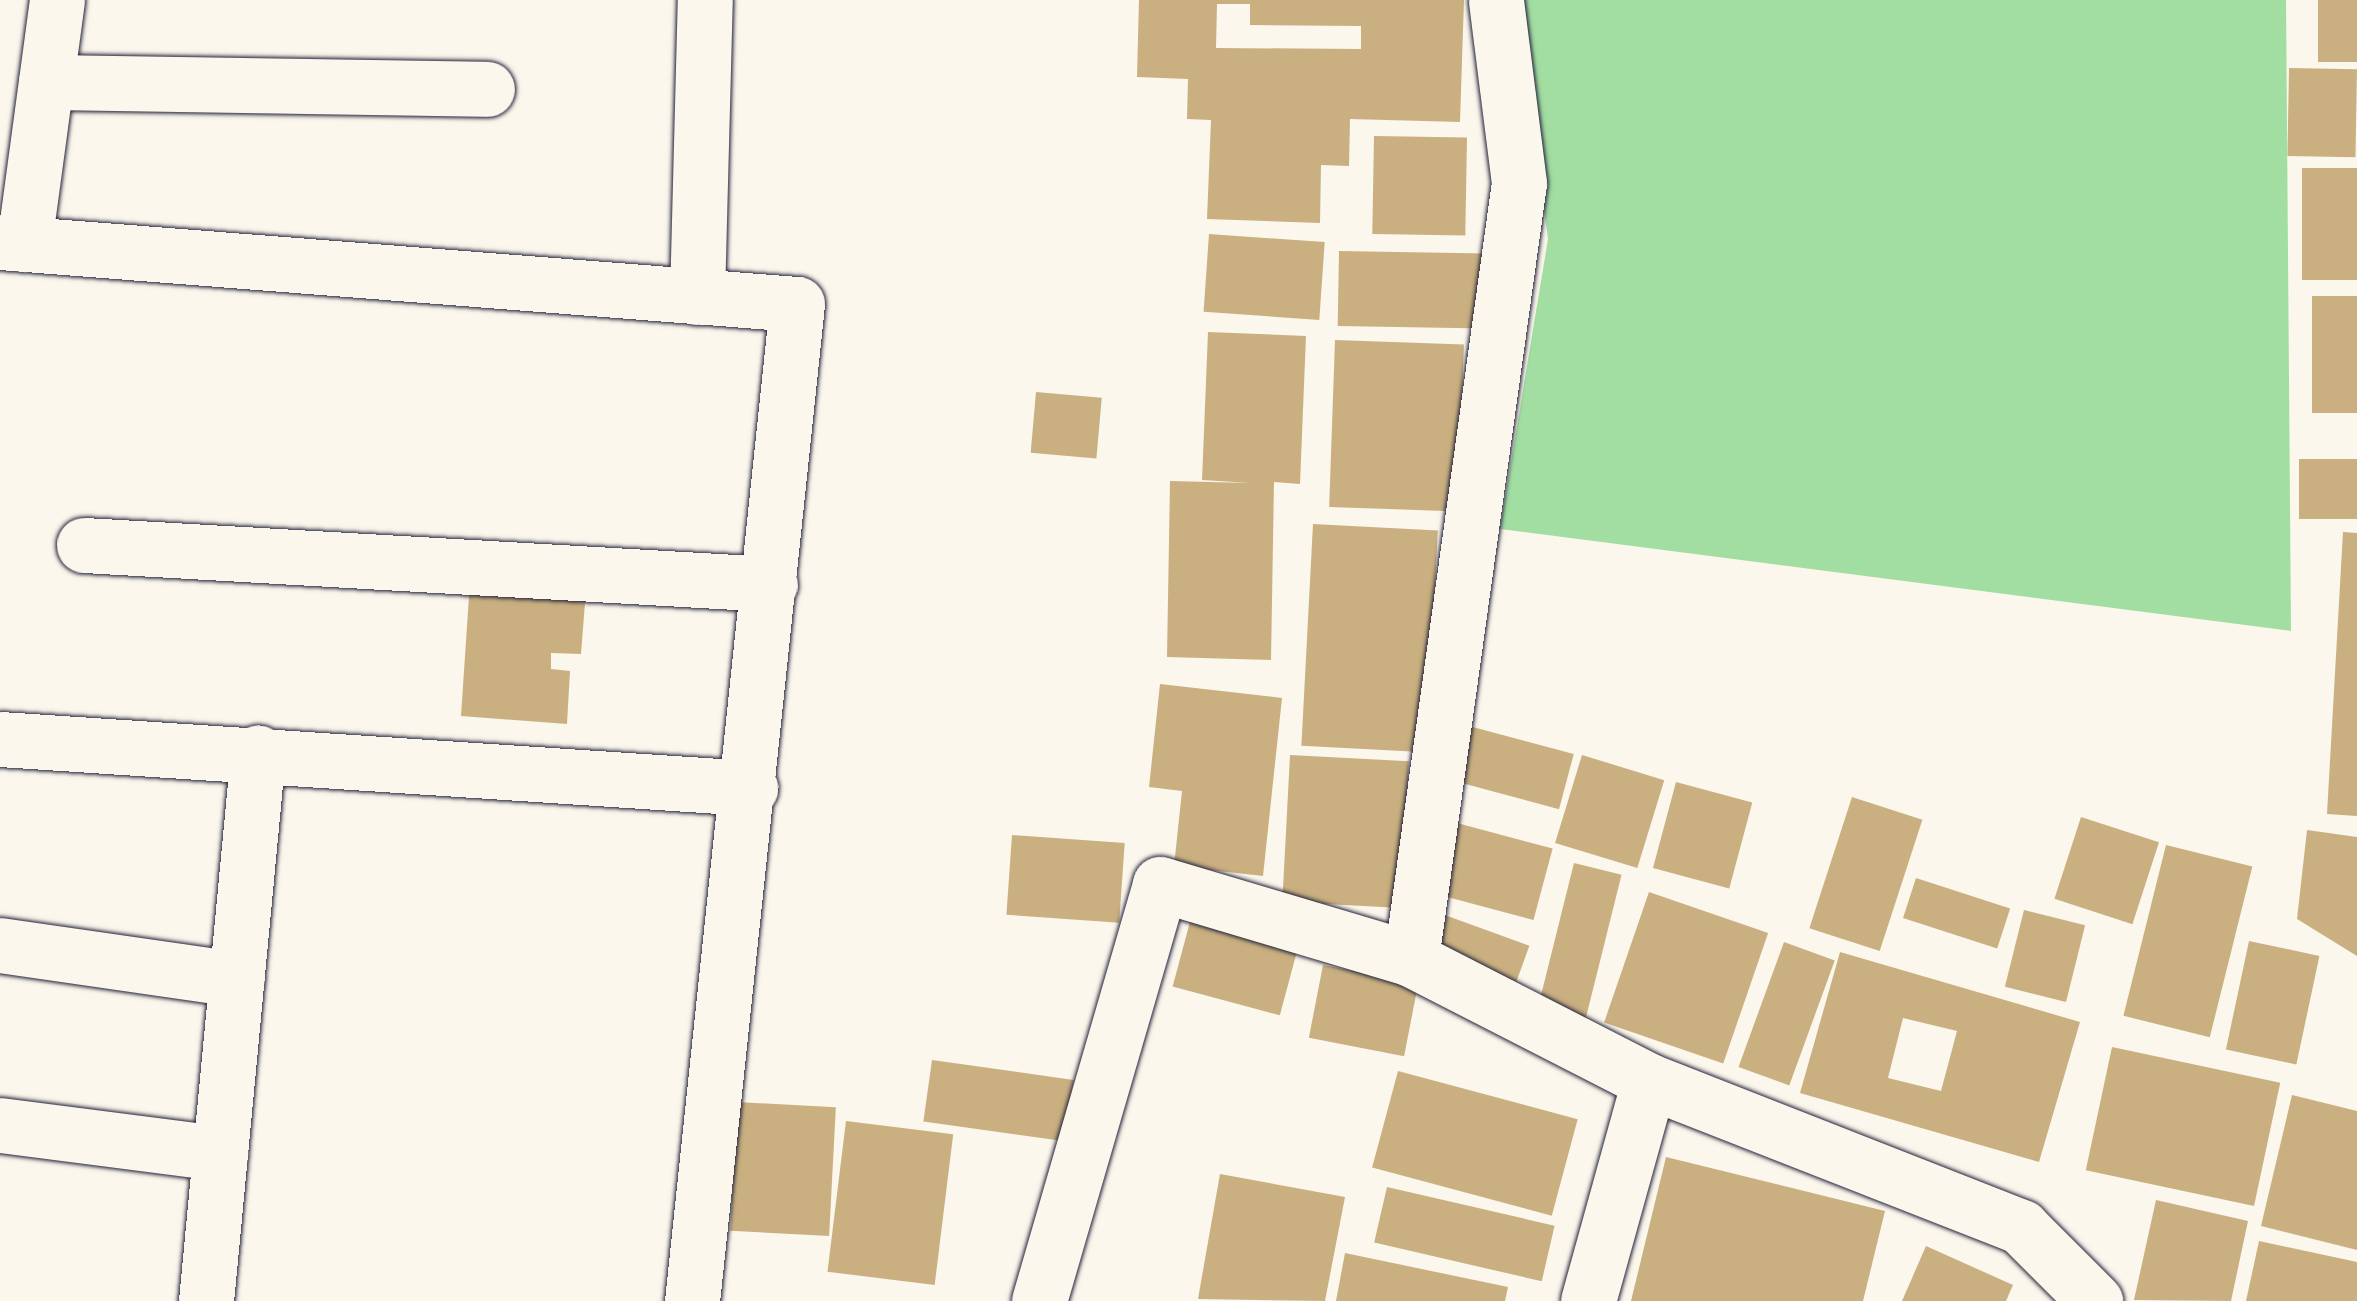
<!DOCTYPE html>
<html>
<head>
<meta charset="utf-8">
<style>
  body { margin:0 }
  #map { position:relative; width:2357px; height:1301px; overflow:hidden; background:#fbf7ec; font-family:"Indie Flower",sans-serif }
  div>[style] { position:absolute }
  .green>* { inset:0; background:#a2dda2 }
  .building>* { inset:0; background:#cab080; transform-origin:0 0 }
  .roads { filter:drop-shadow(0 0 2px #22223b) drop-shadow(0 0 2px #22223b) }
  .minor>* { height:55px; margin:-27.5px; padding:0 27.5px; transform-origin:27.5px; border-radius:27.5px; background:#fbf7ec }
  span { translate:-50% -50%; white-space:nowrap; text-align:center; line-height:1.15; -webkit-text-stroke:8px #fbf7ec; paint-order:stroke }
</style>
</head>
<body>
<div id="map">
  <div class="green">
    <div style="clip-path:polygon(1516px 0,2286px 0,2291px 631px,1500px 529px,1548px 239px)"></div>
  </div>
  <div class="building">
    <div style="clip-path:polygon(evenodd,1139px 0,1464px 0,1460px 122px,1350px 119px,1349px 166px,1321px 165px,1320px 223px,1207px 219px,1211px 120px,1187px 119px,1188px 79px,1137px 77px,1139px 0,1217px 4px,1250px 4px,1250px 25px,1361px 26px,1361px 49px,1216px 48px,1217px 4px)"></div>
    <div style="left:2318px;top:0;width:39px;height:62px"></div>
    <div style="left:2289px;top:68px;width:68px;height:88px;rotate:1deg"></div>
    <div style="left:1374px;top:136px;width:93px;height:98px;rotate:1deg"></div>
    <div style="left:2357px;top:168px;width:112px;height:55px;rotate:90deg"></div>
    <div style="left:1209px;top:234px;width:116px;height:78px;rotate:4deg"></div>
    <div style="left:1339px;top:251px;width:147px;height:75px;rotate:1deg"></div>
    <div style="left:2357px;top:296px;width:117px;height:45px;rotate:90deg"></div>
    <div style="clip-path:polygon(1208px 332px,1306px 336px,1300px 484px,1274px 482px,1271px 660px,1167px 657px,1170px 481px,1250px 483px,1202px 480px)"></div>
    <div style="left:1335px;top:340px;width:129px;height:167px;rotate:2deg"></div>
    <div style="left:1036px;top:392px;width:66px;height:61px;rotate:5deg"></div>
    <div style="left:2299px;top:459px;width:58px;height:60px"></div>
    <div style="left:1313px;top:524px;width:125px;height:222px;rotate:3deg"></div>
    <div style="clip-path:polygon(2343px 532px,2357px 533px,2357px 816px,2327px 814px)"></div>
    <div style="clip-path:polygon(470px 581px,586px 590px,581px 654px,551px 653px,551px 669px,570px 671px,567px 724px,461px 716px)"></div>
    <div style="clip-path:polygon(1160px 684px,1282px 698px,1263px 876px,1174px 866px,1182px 791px,1149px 787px)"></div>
    <div style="left:1454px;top:722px;width:124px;height:57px;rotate:15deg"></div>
    <div style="left:1290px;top:755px;width:119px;height:147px;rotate:3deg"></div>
    <div style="left:1582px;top:755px;width:86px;height:92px;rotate:17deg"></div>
    <div style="left:1676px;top:782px;width:79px;height:89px;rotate:15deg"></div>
    <div style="left:1852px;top:797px;width:74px;height:138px;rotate:18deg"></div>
    <div style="left:2081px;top:817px;width:82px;height:86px;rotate:18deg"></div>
    <div style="left:1457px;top:823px;width:99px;height:74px;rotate:15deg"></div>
    <div style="clip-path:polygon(2307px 830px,2357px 837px,2357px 956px,2297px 919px)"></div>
    <div style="left:1012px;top:835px;width:113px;height:80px;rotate:4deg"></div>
    <div style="left:2166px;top:845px;width:89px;height:176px;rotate:14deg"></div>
    <div style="left:1574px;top:863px;width:49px;height:149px;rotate:14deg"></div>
    <div style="left:1916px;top:878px;width:99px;height:42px;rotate:18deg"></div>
    <div style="left:1649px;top:892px;width:126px;height:138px;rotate:19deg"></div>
    <div style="left:2024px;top:910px;width:63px;height:79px;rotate:14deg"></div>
    <div style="left:1442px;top:914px;width:93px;height:38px;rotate:20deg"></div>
    <div style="left:1191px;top:918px;width:111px;height:71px;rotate:15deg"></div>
    <div style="left:2249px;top:941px;width:72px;height:111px;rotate:12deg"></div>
    <div style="left:1784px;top:942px;width:54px;height:133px;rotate:20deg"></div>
    <div style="clip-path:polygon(evenodd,1840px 952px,2080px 1022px,2039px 1162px,1800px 1093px,1840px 952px,1903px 1018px,1957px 1031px,1941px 1091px,1888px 1078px,1903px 1018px)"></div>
    <div style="left:1323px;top:965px;width:97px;height:74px;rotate:11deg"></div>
    <div style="left:2112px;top:1047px;width:172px;height:126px;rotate:12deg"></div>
    <div style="left:932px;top:1060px;width:143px;height:62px;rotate:8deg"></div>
    <div style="left:1398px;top:1071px;width:186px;height:100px;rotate:15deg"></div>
    <div style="clip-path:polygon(2292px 1095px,2357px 1111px,2357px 1250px,2261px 1226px)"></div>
    <div style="left:737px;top:1102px;width:99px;height:129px;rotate:3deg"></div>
    <div style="left:846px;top:1121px;width:108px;height:152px;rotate:7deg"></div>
    <div style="clip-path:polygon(1666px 1157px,1885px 1211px,1863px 1301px,1631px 1301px)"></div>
    <div style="clip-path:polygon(1220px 1174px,1345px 1197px,1325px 1301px,1198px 1299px)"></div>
    <div style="left:1387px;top:1187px;width:172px;height:57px;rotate:13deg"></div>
    <div style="clip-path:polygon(2156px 1200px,2248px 1221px,2231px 1301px,2134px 1300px)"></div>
    <div style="clip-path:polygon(2259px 1241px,2357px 1262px,2357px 1301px,2246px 1301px)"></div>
    <div style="clip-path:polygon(1926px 1246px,2013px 1285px,2006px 1301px,1902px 1301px)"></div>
    <div style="clip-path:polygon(1345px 1253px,1508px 1287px,1505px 1301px,1336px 1301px)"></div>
  </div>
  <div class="roads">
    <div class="minor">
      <div style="left:46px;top:82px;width:441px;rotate:0.9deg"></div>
      <div style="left:0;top:242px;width:799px;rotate:4.45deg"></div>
      <div style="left:797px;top:304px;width:1003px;rotate:96.01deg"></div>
      <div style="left:24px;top:244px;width:246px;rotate:-82.3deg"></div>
      <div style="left:697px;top:297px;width:297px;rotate:-88.5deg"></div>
      <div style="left:84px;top:545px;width:687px;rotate:3.25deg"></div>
      <div style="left:0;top:739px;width:752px;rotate:3.74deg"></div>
      <div style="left:0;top:945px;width:239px;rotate:8.2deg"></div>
      <div style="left:1411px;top:959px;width:783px;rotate:-82.08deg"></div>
      <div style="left:1519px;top:183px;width:184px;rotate:-97.2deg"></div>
      <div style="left:0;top:1125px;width:222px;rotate:7.3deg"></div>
      <div style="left:206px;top:1301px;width:551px;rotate:-84.59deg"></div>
      <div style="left:1039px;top:1301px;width:434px;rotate:-73.8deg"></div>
      <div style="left:1160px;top:884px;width:262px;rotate:16.6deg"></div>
      <div style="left:1411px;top:959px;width:267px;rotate:27.1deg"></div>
      <div style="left:1649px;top:1081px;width:400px;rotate:21.4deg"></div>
      <div style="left:2021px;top:1227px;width:105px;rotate:45deg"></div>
      <div style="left:1588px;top:1301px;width:228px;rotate:-74.5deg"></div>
    </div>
  </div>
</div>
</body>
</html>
